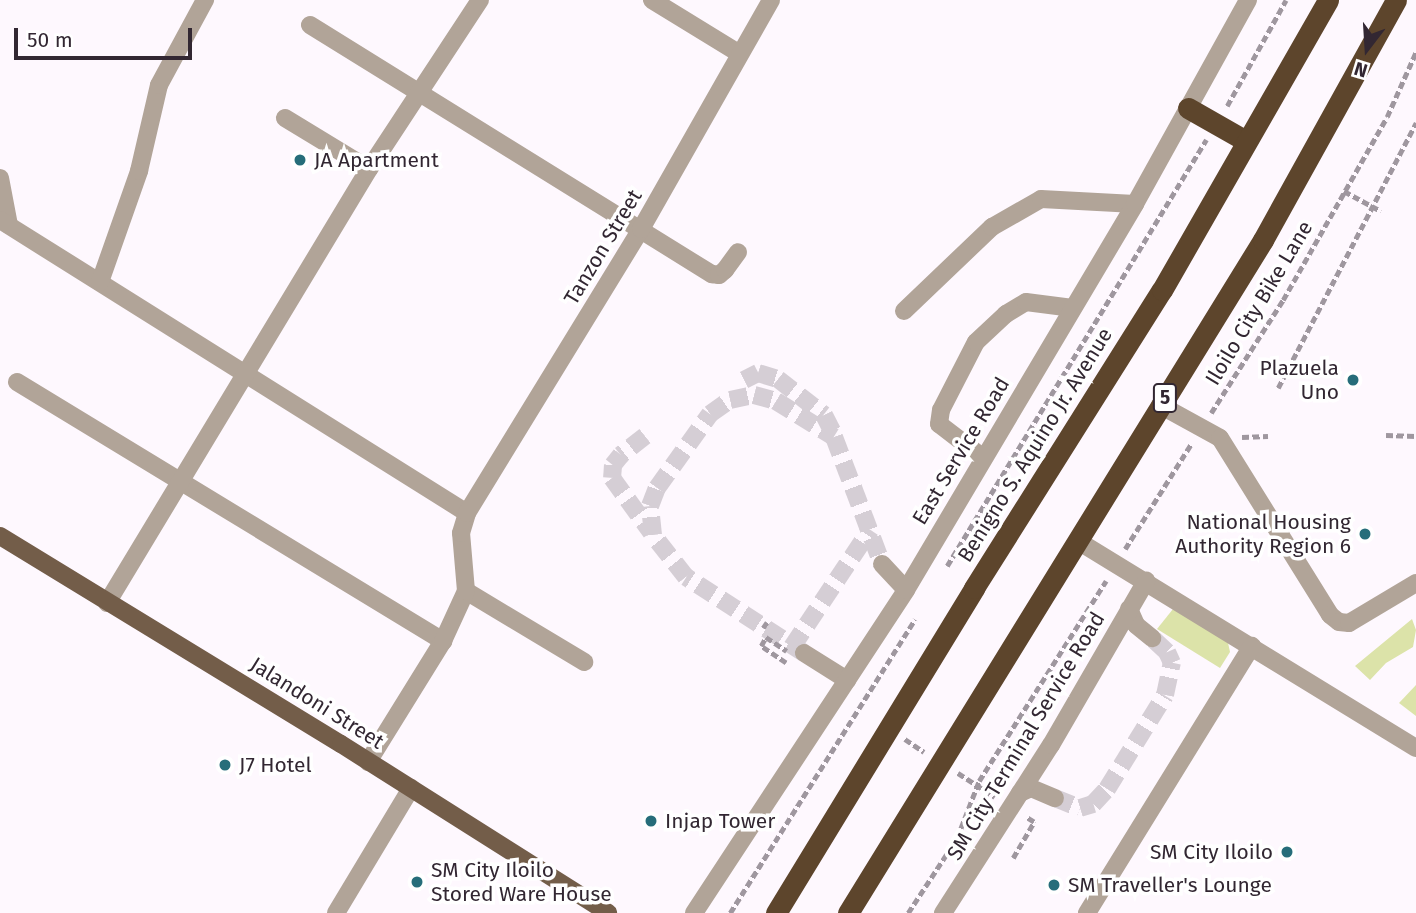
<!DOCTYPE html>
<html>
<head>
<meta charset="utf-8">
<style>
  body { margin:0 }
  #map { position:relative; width:1416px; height:913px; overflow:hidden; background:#fef8fe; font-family:"Fira Sans",sans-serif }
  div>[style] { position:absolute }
  .green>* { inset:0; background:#dce3a9 }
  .minor-tunnel>* { height:18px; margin-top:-9px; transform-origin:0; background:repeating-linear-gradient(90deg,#d5ced5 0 18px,transparent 0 27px) }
  .path>* { height:4.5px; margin-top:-2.25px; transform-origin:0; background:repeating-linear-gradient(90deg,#9f979f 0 7px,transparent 0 10.5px) }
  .minor>* { height:18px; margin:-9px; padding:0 9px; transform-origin:9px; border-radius:9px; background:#b1a498 }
  .major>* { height:18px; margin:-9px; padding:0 9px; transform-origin:9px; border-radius:9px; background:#735d49 }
  .highway>* { height:21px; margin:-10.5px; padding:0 10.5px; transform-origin:10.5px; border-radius:10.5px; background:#5d452c }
  .dots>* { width:19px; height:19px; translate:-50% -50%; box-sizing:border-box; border:4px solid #fff; border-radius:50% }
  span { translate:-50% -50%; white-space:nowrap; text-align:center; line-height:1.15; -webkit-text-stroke:7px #fff; paint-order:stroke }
  .shield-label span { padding:2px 5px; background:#fff; border:2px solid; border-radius:5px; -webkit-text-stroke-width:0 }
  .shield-label { font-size:19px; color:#322732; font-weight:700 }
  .poi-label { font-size:21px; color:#322732 }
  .left { translate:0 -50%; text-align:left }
  .right { translate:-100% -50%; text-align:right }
  .street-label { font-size:21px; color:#322732 }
  .north { position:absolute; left:1332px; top:14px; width:70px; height:70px; -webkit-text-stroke:5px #fff; paint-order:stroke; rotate:197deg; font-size:19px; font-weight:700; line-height:28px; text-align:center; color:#322732 }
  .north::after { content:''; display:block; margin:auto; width:24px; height:32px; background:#322732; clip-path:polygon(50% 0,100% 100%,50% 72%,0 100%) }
  .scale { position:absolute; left:14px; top:28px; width:178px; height:32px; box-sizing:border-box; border:4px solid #322732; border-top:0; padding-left:9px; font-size:21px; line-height:24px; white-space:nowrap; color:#322732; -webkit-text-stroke:5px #fff; paint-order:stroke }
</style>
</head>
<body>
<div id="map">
  <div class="green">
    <div style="clip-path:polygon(1173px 609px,1227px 638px,1230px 652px,1220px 668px,1157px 629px)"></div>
    <div style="clip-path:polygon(1412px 619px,1416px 630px,1413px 647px,1386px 663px,1370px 680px,1355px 666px)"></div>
    <div style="clip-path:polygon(1416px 685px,1416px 716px,1399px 703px)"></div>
  </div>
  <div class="minor-tunnel">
    <div style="left:744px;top:380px;width:16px;rotate:-27deg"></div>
    <div style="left:758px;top:373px;width:21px;rotate:17deg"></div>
    <div style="left:778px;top:379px;width:58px;rotate:38deg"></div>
    <div style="left:824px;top:415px;width:20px;rotate:63deg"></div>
    <div style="left:645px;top:436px;width:31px;rotate:142deg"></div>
    <div style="left:621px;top:455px;width:13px;rotate:129deg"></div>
    <div style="left:613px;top:465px;width:13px;rotate:94deg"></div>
    <div style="left:612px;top:478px;width:67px;rotate:54.2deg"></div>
    <div style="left:792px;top:647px;width:141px;rotate:-56.3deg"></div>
    <div style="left:804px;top:653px;width:140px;rotate:-147.2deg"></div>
    <div style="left:686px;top:577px;width:53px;rotate:-128.2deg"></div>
    <div style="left:653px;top:535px;width:29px;rotate:-96deg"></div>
    <div style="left:650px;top:506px;width:19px;rotate:-69deg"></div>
    <div style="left:657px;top:488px;width:91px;rotate:-54.4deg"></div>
    <div style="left:710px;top:414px;width:24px;rotate:-35deg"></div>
    <div style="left:730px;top:400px;width:25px;rotate:-12deg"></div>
    <div style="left:754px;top:395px;width:23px;rotate:15deg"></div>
    <div style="left:776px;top:401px;width:68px;rotate:31.8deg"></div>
    <div style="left:834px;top:437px;width:136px;rotate:69.3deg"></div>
    <div style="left:1055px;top:798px;width:27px;rotate:22deg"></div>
    <div style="left:1080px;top:808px;width:14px;rotate:-17deg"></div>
    <div style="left:1093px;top:804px;width:21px;rotate:-47deg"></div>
    <div style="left:1107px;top:789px;width:110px;rotate:-58.3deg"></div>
    <div style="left:1165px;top:695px;width:33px;rotate:-78deg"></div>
    <div style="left:1172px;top:663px;width:12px;rotate:-114deg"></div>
    <div style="left:1167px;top:652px;width:21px;rotate:-137deg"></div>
  </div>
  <div class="path">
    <div style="left:1227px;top:106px;width:121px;rotate:-60.9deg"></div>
    <div style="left:1344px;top:191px;width:42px;rotate:28.4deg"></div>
    <div style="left:1278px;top:388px;width:299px;rotate:-62.5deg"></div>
    <div style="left:1211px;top:413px;width:134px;rotate:-57.5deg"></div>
    <div style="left:1283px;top:300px;width:210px;rotate:-60.4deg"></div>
    <div style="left:1387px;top:117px;width:71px;rotate:-66deg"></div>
    <div style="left:1386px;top:435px;width:30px;rotate:2deg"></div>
    <div style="left:1242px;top:437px;width:26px;rotate:-2deg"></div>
    <div style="left:1125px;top:549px;width:124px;rotate:-57.8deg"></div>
    <div style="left:947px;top:566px;width:499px;rotate:-58.7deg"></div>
    <div style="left:763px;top:628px;width:7px;rotate:-56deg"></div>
    <div style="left:786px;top:663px;width:30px;rotate:-146deg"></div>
    <div style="left:761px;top:646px;width:10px;rotate:-61deg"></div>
    <div style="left:766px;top:637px;width:25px;rotate:34deg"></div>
    <div style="left:905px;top:739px;width:23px;rotate:34deg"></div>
    <div style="left:958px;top:773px;width:44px;rotate:33deg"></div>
    <div style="left:1013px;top:858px;width:42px;rotate:-59.7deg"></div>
    <div style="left:1034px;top:822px;width:9px;rotate:-148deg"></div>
    <div style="left:730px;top:913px;width:347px;rotate:-57.8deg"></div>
    <div style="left:908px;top:913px;width:90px;rotate:-56.8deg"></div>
    <div style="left:957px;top:838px;width:61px;rotate:-68.9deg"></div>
    <div style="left:979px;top:781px;width:237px;rotate:-57.6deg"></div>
  </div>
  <div class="minor">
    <div style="left:652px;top:0;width:103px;rotate:31.5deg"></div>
    <div style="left:310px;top:25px;width:473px;rotate:31.8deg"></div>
    <div style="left:712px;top:274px;width:7px;rotate:8deg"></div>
    <div style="left:719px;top:275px;width:8px;rotate:-40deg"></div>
    <div style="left:725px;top:270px;width:22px;rotate:-54deg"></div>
    <div style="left:285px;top:118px;width:98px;rotate:31.3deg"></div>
    <div style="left:0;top:178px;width:48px;rotate:79.2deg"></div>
    <div style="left:0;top:220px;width:551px;rotate:32.1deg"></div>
    <div style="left:100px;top:282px;width:118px;rotate:-70.6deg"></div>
    <div style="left:139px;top:171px;width:88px;rotate:-76.9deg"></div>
    <div style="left:159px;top:85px;width:97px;rotate:-61.6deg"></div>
    <div style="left:904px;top:311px;width:122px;rotate:-43.7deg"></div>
    <div style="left:992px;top:227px;width:56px;rotate:-29.7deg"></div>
    <div style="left:1041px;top:199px;width:94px;rotate:3deg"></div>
    <div style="left:17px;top:382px;width:499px;rotate:31.3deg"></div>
    <div style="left:1160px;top:405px;width:68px;rotate:28.8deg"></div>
    <div style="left:1220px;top:438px;width:208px;rotate:58.1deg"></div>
    <div style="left:1330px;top:615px;width:11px;rotate:38deg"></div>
    <div style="left:1339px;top:622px;width:10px;rotate:6deg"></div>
    <div style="left:1349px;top:623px;width:78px;rotate:-30.8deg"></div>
    <div style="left:982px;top:457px;width:54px;rotate:-142.5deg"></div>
    <div style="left:939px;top:424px;width:14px;rotate:-82deg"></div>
    <div style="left:941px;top:410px;width:76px;rotate:-62.8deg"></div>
    <div style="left:976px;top:342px;width:41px;rotate:-43deg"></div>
    <div style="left:1006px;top:314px;width:23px;rotate:-31deg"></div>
    <div style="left:1026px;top:302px;width:47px;rotate:7.3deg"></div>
    <div style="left:1078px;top:541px;width:396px;rotate:31.5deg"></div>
    <div style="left:882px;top:564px;width:35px;rotate:47deg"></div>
    <div style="left:466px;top:591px;width:138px;rotate:31deg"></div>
    <div style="left:107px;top:603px;width:507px;rotate:-58.88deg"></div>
    <div style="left:369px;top:169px;width:202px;rotate:-56.7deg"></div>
    <div style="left:1129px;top:609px;width:17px;rotate:66deg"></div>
    <div style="left:1136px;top:625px;width:21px;rotate:39deg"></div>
    <div style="left:804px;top:653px;width:51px;rotate:32.1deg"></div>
    <div style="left:368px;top:762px;width:142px;rotate:-58.2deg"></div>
    <div style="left:443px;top:641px;width:55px;rotate:-65.3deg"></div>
    <div style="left:466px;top:591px;width:58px;rotate:-94.9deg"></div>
    <div style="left:461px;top:533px;width:21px;rotate:-73deg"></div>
    <div style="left:467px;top:513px;width:333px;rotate:-58.5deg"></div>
    <div style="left:641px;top:229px;width:263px;rotate:-60.4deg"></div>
    <div style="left:1020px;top:793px;width:12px;rotate:-24deg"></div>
    <div style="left:1031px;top:788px;width:26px;rotate:23deg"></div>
    <div style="left:336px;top:913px;width:146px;rotate:-59deg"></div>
    <div style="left:694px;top:913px;width:386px;rotate:-56.7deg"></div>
    <div style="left:906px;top:590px;width:449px;rotate:-59.3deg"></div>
    <div style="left:1135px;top:204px;width:233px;rotate:-61deg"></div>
    <div style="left:943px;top:913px;width:200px;rotate:-57.3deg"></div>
    <div style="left:1051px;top:745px;width:190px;rotate:-59.9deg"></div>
    <div style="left:1087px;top:913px;width:314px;rotate:-58.3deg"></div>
  </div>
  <div class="major">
    <div style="left:0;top:536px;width:399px;rotate:31.4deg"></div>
    <div style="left:341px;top:744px;width:316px;rotate:32.3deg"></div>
  </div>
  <div class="highway">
    <div style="left:1188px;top:108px;width:67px;rotate:29.6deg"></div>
    <div style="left:776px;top:913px;width:381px;rotate:-58.6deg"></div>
    <div style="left:974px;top:588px;width:352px;rotate:-57.8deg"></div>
    <div style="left:1162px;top:290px;width:334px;rotate:-60.2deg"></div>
    <div style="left:848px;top:913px;width:791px;rotate:-58.34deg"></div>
    <div style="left:1263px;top:240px;width:274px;rotate:-61deg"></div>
  </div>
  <div class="dots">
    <div style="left:300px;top:160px;background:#266d7a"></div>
    <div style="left:1353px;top:380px;background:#266d7a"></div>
    <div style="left:1365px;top:534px;background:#266d7a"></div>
    <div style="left:225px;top:765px;background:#266d7a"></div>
    <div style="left:651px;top:821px;background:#266d7a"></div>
    <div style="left:1287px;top:852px;background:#266d7a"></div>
    <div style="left:417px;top:882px;background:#266d7a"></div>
    <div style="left:1054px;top:885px;background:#266d7a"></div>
  </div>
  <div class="shield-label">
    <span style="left:1165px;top:398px">5</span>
  </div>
  <div class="poi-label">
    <span class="left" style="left:314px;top:160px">JA Apartment</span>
    <span class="right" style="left:1339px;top:380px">Plazuela<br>Uno</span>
    <span class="right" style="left:1351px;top:534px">National Housing<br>Authority Region 6</span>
    <span class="left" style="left:239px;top:765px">J7 Hotel</span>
    <span class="left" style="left:665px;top:821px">Injap Tower</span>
    <span class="right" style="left:1273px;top:852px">SM City Iloilo</span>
    <span class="left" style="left:431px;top:882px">SM City Iloilo<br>Stored Ware House</span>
    <span class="left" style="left:1068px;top:885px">SM Traveller's Lounge</span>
  </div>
  <div class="street-label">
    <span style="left:603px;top:247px;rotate:-59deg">Tanzon Street</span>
    <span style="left:1259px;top:303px;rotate:-59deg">Iloilo City Bike Lane</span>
    <span style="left:1035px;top:445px;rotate:-58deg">Benigno S. Aquino Jr. Avenue</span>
    <span style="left:961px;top:451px;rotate:-59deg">East Service Road</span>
    <span style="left:317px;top:703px;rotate:32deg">Jalandoni Street</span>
    <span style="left:1026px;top:736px;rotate:-59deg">SM City Terminal Service Road</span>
  </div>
  <div class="north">N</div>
  <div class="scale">50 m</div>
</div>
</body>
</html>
